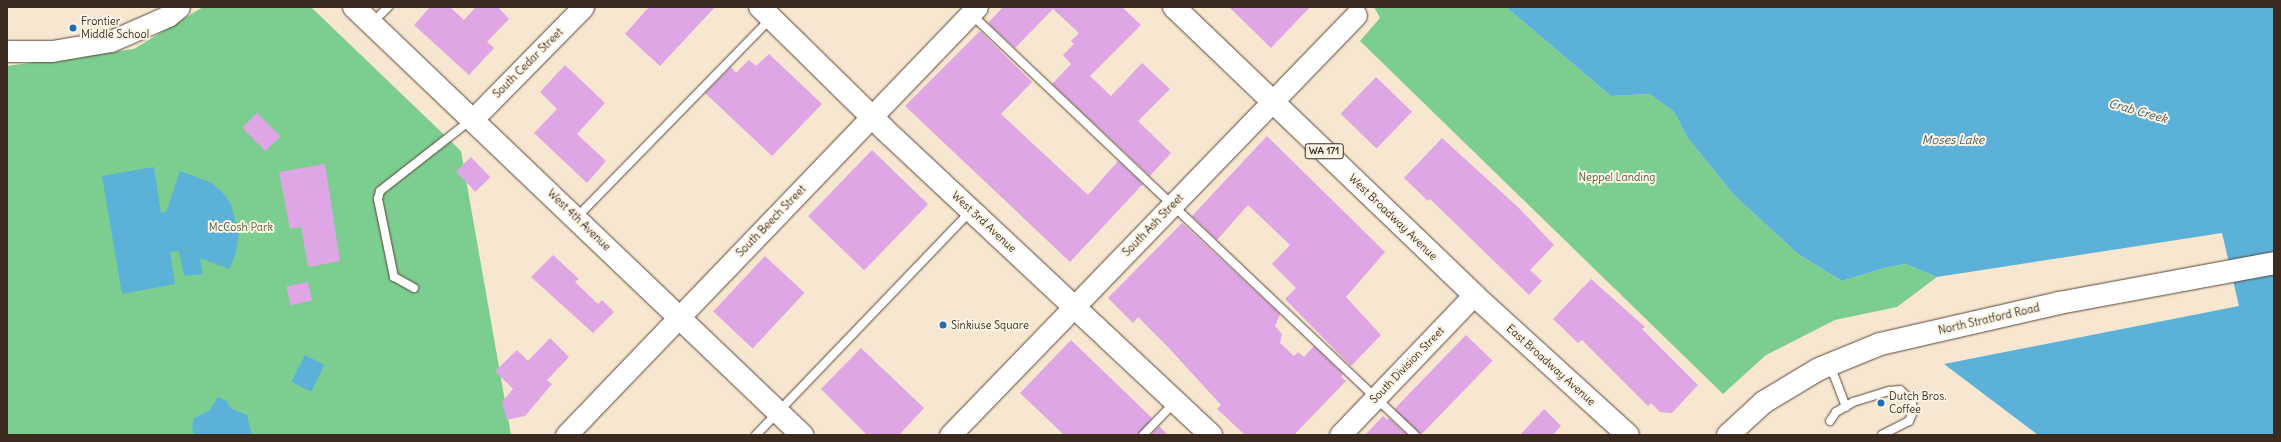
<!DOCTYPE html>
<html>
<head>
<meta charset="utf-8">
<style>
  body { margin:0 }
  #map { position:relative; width:2281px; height:442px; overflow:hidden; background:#f8e7d0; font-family:Delius,sans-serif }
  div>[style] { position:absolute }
  .green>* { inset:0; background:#7cce90 }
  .water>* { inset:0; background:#5cb1d8; transform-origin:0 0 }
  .building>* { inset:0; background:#dfa6e5; transform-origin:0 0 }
  .roads { filter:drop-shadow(0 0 1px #574639) drop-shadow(0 0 1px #574639) }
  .service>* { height:8px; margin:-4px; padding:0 4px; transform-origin:4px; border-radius:4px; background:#fff }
  .tertiary>* { height:21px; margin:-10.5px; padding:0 10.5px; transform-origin:10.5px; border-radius:10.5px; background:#fff }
  .secondary>* { height:22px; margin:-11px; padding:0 11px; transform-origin:11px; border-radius:11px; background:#fff }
  .primary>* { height:22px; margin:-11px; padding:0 11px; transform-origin:11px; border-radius:11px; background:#fff }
  .dots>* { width:11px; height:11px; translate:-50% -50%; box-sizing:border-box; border:2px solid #fcf5e5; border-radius:50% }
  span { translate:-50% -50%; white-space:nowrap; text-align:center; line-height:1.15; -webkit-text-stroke:4px #fcf5e5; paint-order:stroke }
  .shield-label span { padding:1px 3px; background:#fcf5e5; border:1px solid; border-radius:3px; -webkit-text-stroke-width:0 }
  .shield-label { font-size:10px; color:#3b2a1e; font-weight:700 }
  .poi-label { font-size:11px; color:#3b2a1e }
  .left { translate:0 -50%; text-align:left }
  .street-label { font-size:11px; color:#3b2a1e }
  .park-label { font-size:11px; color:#4e5b40 }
  .water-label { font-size:12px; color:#47595f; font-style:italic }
  .frame { position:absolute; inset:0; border:8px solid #3b2a1e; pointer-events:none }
</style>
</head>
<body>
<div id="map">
  <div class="green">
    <div style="clip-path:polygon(203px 7px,311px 7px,461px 151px,511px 435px,7px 435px,7px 66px,134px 49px)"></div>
    <div style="clip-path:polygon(1374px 7px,1506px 7px,1611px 96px,1650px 94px,1674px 112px,1687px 137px,1734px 195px,1798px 254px,1842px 281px,1888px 267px,1906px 264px,1937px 277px,1897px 307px,1835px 320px,1766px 355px,1723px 394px,1360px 41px,1380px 18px)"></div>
  </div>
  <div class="water">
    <div style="clip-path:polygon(1506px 7px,2274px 7px,2274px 435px,2038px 435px,1944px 364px,2239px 306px,2222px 233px,1937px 277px,1906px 264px,1888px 267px,1842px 281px,1798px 254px,1734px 195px,1687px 137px,1674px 112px,1650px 94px,1611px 96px)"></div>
    <div style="clip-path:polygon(154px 167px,161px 213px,166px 212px,180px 171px,212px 183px,223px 193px,231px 204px,239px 234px,235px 256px,229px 269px,200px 258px,203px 274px,184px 276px,179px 251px,170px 252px,175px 284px,122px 294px,102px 176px)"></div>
    <div style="left:305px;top:355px;width:22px;height:30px;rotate:27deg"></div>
    <div style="clip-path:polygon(218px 397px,227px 401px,230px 408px,247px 415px,252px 435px,194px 435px,192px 427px,194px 418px,209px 411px)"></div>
  </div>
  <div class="building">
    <div style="clip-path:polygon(430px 7px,450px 7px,464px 20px,476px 7px,498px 7px,509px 19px,487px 42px,494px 48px,469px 75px,414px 25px)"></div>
    <div style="clip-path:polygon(649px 7px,715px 7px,660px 66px,625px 34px)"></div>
    <div style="clip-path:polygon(1003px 7px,1122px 7px,1141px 25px,1090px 76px,1111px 96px,1142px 63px,1170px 89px,1138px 121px,1171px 153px,1150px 176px,1052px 84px,1071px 64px,1063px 55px,1074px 44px,1071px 41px,1079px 33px,1053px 9px,1015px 48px,988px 23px)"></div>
    <div style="clip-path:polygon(1229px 7px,1310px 7px,1271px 48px)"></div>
    <div style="clip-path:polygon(980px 31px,1032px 82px,1001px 114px,1088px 195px,1118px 161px,1143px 184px,1070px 262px,905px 106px)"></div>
    <div style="clip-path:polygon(769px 54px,822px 104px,772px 156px,705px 93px,731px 67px,736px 73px,749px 60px,756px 66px)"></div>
    <div style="clip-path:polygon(565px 65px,605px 103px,577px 134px,606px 161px,587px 183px,534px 133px,557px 109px,540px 92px)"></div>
    <div style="left:1376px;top:77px;width:50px;height:51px;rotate:44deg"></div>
    <div style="left:257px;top:113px;width:33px;height:21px;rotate:45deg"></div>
    <div style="clip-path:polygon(1267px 136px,1385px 252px,1346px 297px,1381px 335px,1351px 366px,1285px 299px,1296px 288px,1272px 264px,1290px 245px,1248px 205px,1217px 240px,1192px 216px)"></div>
    <div style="clip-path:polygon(1442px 138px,1520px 209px,1554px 245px,1530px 270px,1542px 281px,1529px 295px,1430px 199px,1428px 201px,1404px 178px)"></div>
    <div style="left:872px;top:150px;width:78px;height:92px;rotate:44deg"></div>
    <div style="left:471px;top:157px;width:28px;height:21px;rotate:46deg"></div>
    <div style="clip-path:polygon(325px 164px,340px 261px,308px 267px,301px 227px,290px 229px,279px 172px)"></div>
    <div style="clip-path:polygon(1182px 223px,1280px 314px,1275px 326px,1282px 334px,1280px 343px,1294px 356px,1298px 352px,1304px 357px,1314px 346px,1343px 374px,1341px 377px,1346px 381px,1294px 435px,1245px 435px,1217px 409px,1221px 405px,1167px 346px,1138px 317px,1133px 323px,1108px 298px)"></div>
    <div style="clip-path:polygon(553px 255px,579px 279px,575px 282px,598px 304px,602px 300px,614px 312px,593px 333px,531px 277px)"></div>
    <div style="left:765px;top:256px;width:54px;height:76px;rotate:43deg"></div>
    <div style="clip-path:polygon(1591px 279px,1645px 327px,1642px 329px,1698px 385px,1672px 413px,1660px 412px,1651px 403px,1648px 406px,1582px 340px,1578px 343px,1553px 319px)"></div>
    <div style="left:308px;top:282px;width:19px;height:22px;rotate:78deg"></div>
    <div style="left:1466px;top:335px;width:37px;height:103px;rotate:44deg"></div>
    <div style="clip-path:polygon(550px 338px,569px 357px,547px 380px,552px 384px,525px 416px,507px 420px,502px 402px,513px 389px,495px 371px,517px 350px,528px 361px)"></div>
    <div style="clip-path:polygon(1071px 340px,1152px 418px,1138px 435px,1064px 435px,1020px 393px)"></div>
    <div style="clip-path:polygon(861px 348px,924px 408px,899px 435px,867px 435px,821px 389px)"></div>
    <div style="clip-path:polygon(1544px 409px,1561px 426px,1553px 435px,1520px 435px)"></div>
    <div style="clip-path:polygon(1383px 416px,1387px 420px,1389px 418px,1407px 435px,1365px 435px)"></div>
    <div style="clip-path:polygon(1159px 426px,1168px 435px,1151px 435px)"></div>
  </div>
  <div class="roads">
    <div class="service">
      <div style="left:970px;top:13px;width:613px;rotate:43.48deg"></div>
      <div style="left:372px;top:23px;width:23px;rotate:-45deg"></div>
      <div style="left:576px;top:218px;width:278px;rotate:-45.7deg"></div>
      <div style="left:414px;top:288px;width:23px;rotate:-151deg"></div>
      <div style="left:394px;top:277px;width:80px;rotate:-101.6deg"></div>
      <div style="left:378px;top:199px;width:8px;rotate:-76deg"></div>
      <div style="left:380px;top:191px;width:115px;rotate:-38deg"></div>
      <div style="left:1830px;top:365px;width:45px;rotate:69.1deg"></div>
      <div style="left:1830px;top:421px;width:11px;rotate:-56deg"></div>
      <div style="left:1836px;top:412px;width:20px;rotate:-30deg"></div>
      <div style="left:1853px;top:402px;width:38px;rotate:-17deg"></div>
      <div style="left:1889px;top:391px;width:11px;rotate:-5deg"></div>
      <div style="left:1900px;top:390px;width:16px;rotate:43deg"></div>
      <div style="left:1912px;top:401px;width:11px;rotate:85deg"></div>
      <div style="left:1913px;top:412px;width:10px;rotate:114deg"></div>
      <div style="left:1909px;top:421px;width:30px;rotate:153deg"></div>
      <div style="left:756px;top:435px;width:309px;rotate:-46.2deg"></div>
      <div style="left:1143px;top:435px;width:46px;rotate:-45.9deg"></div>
    </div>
    <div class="tertiary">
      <div style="left:7px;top:51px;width:45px"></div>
      <div style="left:52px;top:51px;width:60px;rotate:-9.6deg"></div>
      <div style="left:111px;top:41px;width:62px;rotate:-23.7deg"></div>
      <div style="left:168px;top:16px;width:14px;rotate:-39deg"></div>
      <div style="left:473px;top:119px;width:157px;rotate:-45.5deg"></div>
      <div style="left:566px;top:435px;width:593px;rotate:-46.16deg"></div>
      <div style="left:950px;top:435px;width:584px;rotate:-45.97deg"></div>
      <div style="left:1340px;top:435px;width:194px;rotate:-46.3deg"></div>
    </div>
    <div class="secondary">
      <div style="left:354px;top:7px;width:620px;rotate:43.69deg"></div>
      <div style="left:760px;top:7px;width:174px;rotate:44.5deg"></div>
      <div style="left:884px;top:129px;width:448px;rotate:43.1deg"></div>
    </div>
    <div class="primary">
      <div style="left:1174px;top:7px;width:416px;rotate:43.8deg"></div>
      <div style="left:1474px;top:295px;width:208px;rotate:42.3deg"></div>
      <div style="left:1728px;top:435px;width:49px;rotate:-42.5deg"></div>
      <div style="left:1764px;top:402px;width:64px;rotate:-31deg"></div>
      <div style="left:1819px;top:369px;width:66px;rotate:-22.3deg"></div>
      <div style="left:1880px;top:344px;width:184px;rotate:-12.9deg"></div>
      <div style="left:2059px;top:303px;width:219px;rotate:-10.5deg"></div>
    </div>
  </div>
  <div class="dots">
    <div style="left:73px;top:28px;background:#1f6fb2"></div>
    <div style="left:943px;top:325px;background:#1f6fb2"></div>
    <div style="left:1881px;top:403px;background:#1f6fb2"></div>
  </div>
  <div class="shield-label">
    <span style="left:1324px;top:151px">WA 171</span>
  </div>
  <div class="poi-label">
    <span class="left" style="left:81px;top:28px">Frontier<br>Middle School</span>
    <span class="left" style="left:951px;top:325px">Sinkiuse Square</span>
    <span class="left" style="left:1889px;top:403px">Dutch Bros.<br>Coffee</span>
  </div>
  <div class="street-label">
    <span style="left:528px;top:63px;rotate:-45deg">South Cedar Street</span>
    <span style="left:1393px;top:217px;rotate:44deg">West Broadway Avenue</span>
    <span style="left:579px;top:220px;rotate:44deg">West 4th Avenue</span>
    <span style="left:771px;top:221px;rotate:-46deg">South Beech Street</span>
    <span style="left:984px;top:222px;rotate:43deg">West 3rd Avenue</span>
    <span style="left:1153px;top:225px;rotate:-46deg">South Ash Street</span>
    <span style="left:1989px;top:319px;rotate:-13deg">North Stratford Road</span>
    <span style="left:1407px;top:365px;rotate:-46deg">South Division Street</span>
    <span style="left:1551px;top:365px;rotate:42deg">East Broadway Avenue</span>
  </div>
  <div class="park-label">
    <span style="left:1617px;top:177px">Neppel Landing</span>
    <span style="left:241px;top:227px">McCosh Park</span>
  </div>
  <div class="water-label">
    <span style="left:2138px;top:111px;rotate:16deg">Crab Creek</span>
    <span style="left:1953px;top:140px">Moses Lake</span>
  </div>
  <div class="frame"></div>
</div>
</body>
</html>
